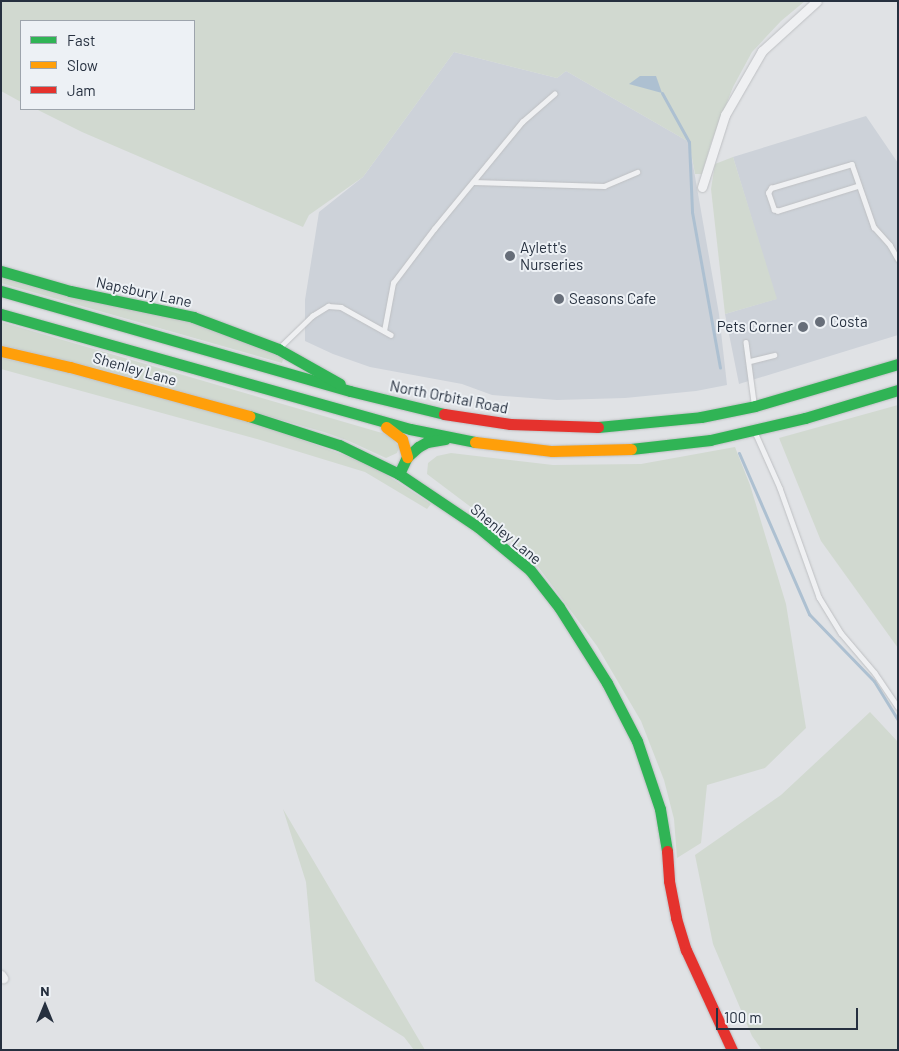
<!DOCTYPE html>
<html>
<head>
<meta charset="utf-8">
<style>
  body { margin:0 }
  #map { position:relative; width:899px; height:1051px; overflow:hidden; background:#e0e2e5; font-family:Barlow,sans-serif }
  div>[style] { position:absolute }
  .built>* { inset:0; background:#cdd2d9 }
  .green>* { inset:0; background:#d1d9d0 }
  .water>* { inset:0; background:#adc0d1 }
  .stream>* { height:3px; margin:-1.5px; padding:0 1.5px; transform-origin:1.5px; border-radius:1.5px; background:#adc0d1 }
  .roads { filter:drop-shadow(0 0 1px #bec0c3) drop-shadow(0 0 1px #bec0c3) }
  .lane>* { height:4.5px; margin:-2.25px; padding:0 2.25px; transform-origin:2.25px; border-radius:2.25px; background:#eff0f2 }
  .street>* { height:9px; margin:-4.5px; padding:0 4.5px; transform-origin:4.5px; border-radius:4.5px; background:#eff0f2 }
  .fast>* { height:11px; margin:-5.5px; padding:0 5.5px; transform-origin:5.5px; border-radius:5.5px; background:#30b455 }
  .slow>* { height:11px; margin:-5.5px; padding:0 5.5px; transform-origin:5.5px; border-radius:5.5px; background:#ff9f0a }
  .jam>* { height:11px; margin:-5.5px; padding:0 5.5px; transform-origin:5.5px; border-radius:5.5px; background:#e5322d }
  .dots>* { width:14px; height:14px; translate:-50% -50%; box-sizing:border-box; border:2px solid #edf1f5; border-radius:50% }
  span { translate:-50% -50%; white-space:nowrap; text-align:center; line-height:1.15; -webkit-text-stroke:4px #edf1f5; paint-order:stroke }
  .poi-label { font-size:15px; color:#26303f }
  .left { translate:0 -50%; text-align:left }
  .right { translate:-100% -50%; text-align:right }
  .street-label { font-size:15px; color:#26303f }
  .frame { position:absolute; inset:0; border:2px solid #26303f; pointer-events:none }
  .legend { position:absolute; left:20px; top:20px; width:175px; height:90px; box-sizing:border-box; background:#edf1f5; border:1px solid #9da4ac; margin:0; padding:6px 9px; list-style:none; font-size:15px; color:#26303f }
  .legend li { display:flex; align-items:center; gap:10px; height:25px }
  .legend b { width:25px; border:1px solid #9da4ac }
  .north { position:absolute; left:20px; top:981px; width:50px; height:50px; -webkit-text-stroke:4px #edf1f5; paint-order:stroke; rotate:0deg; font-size:14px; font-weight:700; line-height:20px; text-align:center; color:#26303f }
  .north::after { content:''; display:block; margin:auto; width:18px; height:22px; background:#26303f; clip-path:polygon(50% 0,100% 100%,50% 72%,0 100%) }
  .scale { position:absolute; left:716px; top:1008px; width:142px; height:22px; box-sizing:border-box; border:2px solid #26303f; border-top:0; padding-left:6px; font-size:15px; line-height:18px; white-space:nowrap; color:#26303f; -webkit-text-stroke:4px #edf1f5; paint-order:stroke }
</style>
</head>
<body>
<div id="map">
  <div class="built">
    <div style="clip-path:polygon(454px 52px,557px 78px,566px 71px,689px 142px,719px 314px,727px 385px,696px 391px,625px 398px,557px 400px,492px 395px,462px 384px,370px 367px,333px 354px,305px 341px,305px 300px,319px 212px,363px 177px)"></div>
    <div style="clip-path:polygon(866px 116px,898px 163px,898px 335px,739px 384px,725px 314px,776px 299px,733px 157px)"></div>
  </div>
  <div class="green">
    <div style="clip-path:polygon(1px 1px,805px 1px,781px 21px,752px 52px,733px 87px,711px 143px,702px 174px,695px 174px,689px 142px,566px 71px,557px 78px,454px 52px,363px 177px,309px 215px,303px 227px,82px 132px,36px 109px,194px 109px,194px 21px,21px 21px,21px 102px,1px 91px)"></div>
    <div style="clip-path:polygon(733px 157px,777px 299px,725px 314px,711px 189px,715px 164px)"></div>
    <div style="clip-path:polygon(1px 276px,207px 326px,284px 357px,282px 363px,1px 283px)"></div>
    <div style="clip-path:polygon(1px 322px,382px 433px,391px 437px,399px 447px,397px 453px,386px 458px,349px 441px,324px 432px,104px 370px,1px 345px)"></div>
    <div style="clip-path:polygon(1px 358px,58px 370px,263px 426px,352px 458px,382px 472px,431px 504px,427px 509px,365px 472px,257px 439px,1px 369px)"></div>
    <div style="clip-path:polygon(898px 405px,898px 648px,821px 541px,779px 438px)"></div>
    <div style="clip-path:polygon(735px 447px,750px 485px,786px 604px,806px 728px,765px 768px,707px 785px,701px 843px,677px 858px,674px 819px,664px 780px,641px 721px,597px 646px,539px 568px,496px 526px,427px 474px,428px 463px,437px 456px,451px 453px,553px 465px,641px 464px)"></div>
    <div style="clip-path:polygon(870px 712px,898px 742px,898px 1049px,762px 1050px,752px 1036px,713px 944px,695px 855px,781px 795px)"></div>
    <div style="clip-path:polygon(283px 809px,425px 1050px,414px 1050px,404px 1037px,315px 981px,306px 882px)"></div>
  </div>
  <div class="water">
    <div style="clip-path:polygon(640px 76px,656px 76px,662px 93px,629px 84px)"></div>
  </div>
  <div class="stream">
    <div style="left:662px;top:93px;width:56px;rotate:61.1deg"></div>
    <div style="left:689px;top:142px;width:70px;rotate:87.5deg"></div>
    <div style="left:692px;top:212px;width:158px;rotate:79.8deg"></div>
    <div style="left:739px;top:453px;width:176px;rotate:66.5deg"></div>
    <div style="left:809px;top:614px;width:93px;rotate:45.9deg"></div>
    <div style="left:874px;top:681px;width:46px;rotate:58.4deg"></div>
  </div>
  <div class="roads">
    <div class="lane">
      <div style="left:474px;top:182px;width:130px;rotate:1.8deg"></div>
      <div style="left:604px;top:186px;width:36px;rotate:-23deg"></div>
      <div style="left:859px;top:186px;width:85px;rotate:162.8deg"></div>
      <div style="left:778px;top:211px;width:4px;rotate:-166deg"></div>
      <div style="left:774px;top:210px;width:18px;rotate:-109deg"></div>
      <div style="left:768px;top:193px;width:6px;rotate:-59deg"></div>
      <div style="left:771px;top:188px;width:84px;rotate:-16.5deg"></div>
      <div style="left:852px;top:164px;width:67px;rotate:70.8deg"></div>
      <div style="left:874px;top:227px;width:24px;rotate:48deg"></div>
      <div style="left:890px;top:245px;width:16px;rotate:60deg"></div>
      <div style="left:384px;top:331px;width:49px;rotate:-79.4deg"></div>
      <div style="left:393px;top:283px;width:68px;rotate:-52.8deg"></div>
      <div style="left:434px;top:229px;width:139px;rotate:-50.6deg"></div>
      <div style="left:522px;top:122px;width:43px;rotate:-41.2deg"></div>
      <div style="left:746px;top:342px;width:61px;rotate:82.4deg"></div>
      <div style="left:280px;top:347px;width:45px;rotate:-44.1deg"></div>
      <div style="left:312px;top:316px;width:19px;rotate:-32deg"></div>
      <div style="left:328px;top:306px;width:13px;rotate:4deg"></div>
      <div style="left:341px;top:307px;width:57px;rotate:29.2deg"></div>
      <div style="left:750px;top:361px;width:25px;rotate:-14deg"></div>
      <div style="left:755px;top:432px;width:61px;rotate:65.9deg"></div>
      <div style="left:780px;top:488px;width:116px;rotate:70.3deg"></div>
      <div style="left:819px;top:597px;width:42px;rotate:58.6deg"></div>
      <div style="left:841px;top:633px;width:52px;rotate:49.6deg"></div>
      <div style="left:875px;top:673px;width:41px;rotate:55.9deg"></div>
    </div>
    <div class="street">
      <div style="left:702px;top:187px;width:76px;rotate:-72.3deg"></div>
      <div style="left:725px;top:115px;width:74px;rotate:-60deg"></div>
      <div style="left:762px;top:51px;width:74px;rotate:-42.3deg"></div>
      <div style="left:1px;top:975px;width:4px;rotate:56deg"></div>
    </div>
    <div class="fast">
      <div style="left:1px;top:271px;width:72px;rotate:16.2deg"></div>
      <div style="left:70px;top:291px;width:126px;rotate:11.9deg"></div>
      <div style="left:193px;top:317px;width:91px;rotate:20.6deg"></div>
      <div style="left:1px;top:291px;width:363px;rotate:16deg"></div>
      <div style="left:350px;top:391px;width:97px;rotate:13.7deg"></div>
      <div style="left:1px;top:314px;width:425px;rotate:15.7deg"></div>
      <div style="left:410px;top:429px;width:66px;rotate:11.3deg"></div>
      <div style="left:278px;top:349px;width:71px;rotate:29.4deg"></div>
      <div style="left:249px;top:416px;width:95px;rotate:17.9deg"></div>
      <div style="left:339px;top:445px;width:67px;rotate:25.8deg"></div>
      <div style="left:399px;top:474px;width:95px;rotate:33.9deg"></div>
      <div style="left:478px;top:527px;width:67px;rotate:39.6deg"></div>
      <div style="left:530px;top:570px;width:47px;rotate:51.9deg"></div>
      <div style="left:559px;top:607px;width:90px;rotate:57.7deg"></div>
      <div style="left:607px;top:683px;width:65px;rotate:62.7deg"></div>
      <div style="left:637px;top:741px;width:72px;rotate:71.3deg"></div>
      <div style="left:660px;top:809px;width:43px;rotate:80.5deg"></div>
      <div style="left:598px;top:427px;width:103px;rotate:-5.5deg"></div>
      <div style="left:701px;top:417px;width:55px;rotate:-11.5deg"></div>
      <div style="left:755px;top:406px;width:149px;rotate:-16.4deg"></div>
      <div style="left:631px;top:449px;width:80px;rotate:-6.5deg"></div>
      <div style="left:710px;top:440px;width:98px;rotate:-13deg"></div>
      <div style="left:805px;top:418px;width:97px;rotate:-16.8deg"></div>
      <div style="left:399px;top:474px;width:19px;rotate:-65deg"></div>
      <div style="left:407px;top:457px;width:15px;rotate:-42deg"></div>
      <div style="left:418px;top:447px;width:10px;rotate:-29deg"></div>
      <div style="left:427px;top:442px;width:18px;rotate:-9deg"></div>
    </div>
    <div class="slow">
      <div style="left:1px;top:351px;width:71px;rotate:13.1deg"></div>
      <div style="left:70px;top:367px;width:186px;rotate:15.3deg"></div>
      <div style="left:386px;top:427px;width:20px;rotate:37deg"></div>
      <div style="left:402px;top:439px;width:19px;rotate:74deg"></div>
      <div style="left:475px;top:442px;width:78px;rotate:6.7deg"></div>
      <div style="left:552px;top:451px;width:79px;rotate:-1.5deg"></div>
    </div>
    <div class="jam">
      <div style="left:444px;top:414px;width:67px;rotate:8.6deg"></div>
      <div style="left:510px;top:424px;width:88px;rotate:2deg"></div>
      <div style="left:667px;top:851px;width:30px;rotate:86deg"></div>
      <div style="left:669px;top:881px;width:38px;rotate:79deg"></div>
      <div style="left:676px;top:918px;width:34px;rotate:73deg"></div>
      <div style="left:686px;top:950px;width:110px;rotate:65.3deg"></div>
    </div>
  </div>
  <div class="dots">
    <div style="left:510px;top:256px;background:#676e79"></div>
    <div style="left:559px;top:299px;background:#676e79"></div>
    <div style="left:820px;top:322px;background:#676e79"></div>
    <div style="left:803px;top:327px;background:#676e79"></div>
  </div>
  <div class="poi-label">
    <span class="left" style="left:520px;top:256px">Aylett's<br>Nurseries</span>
    <span class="left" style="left:569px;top:299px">Seasons Cafe</span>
    <span class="left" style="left:830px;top:322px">Costa</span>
    <span class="right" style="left:793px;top:327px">Pets Corner</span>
  </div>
  <div class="street-label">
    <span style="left:144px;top:292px;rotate:12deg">Napsbury Lane</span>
    <span style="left:135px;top:369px;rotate:16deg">Shenley Lane</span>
    <span style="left:449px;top:397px;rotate:11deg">North Orbital Road</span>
    <span style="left:506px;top:534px;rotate:39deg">Shenley Lane</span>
  </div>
  <div class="frame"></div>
  <ul class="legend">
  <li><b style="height:6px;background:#30b455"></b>Fast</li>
  <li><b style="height:6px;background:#ff9f0a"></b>Slow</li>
  <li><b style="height:6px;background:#e5322d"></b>Jam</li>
  </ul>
  <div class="north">N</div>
  <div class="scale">100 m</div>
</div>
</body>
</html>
